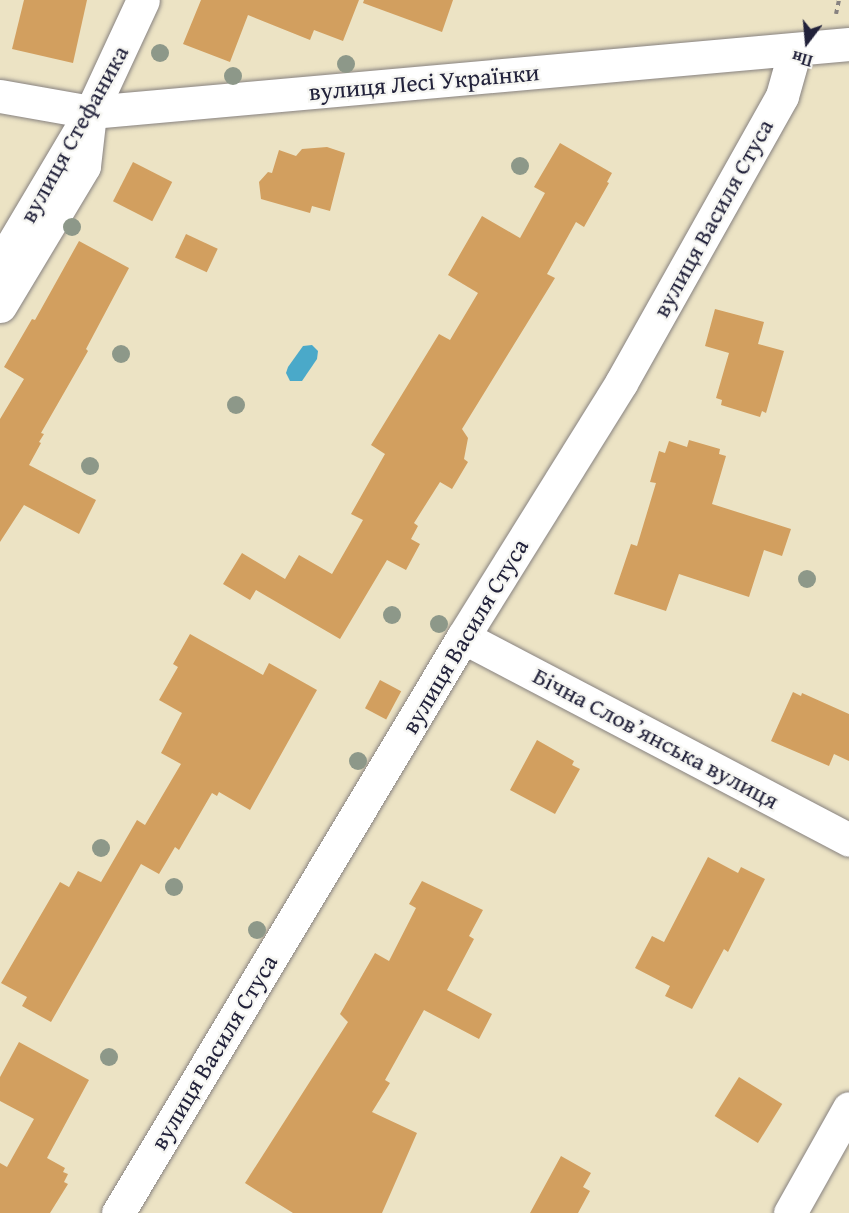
<!DOCTYPE html>
<html>
<head>
<meta charset="utf-8">
<style>
  body { margin:0 }
  #map { position:relative; width:849px; height:1213px; overflow:hidden; background:#ece3c4; font-family:"Gentium Book Plus",serif }
  div>[style] { position:absolute }
  .water>* { inset:0; background:#4aa9c9 }
  .building>* { inset:0; background:#d29f5f; transform-origin:0 0 }
  .path>* { height:4px; margin-top:-2px; transform-origin:0; background:repeating-linear-gradient(90deg,#878280 0 4.5px,transparent 0 9px) }
  .roads { filter:drop-shadow(0 0 2px #878280) drop-shadow(0 0 2px #878280) }
  .minor>* { height:33px; margin:-16.5px; padding:0 16.5px; transform-origin:16.5px; border-radius:16.5px; background:#fff }
  .trees>* { width:18px; height:18px; margin:-9px; border-radius:50%; background:#8d9889 }
  span { translate:-50% -50%; white-space:nowrap; text-align:center; line-height:1.15; -webkit-text-stroke:4.5px #f6f6f2; paint-order:stroke }
  .street-label { font-size:24px; color:#22223b }
  .north { position:absolute; left:777px; top:12px; width:60px; height:60px; -webkit-text-stroke:4px #f6f6f2; paint-order:stroke; rotate:196deg; font-size:16px; font-weight:700; line-height:24px; text-align:center; color:#22223b }
  .north::after { content:''; display:block; margin:auto; width:21px; height:27px; background:#22223b; clip-path:polygon(50% 0,100% 100%,50% 72%,0 100%) }
</style>
</head>
<body>
<div id="map">
  <div class="water">
    <div style="clip-path:polygon(312px 345px,318px 351px,317px 359px,302px 381px,290px 381px,286px 373px,288px 367px,303px 346px)"></div>
  </div>
  <div class="building">
    <div style="clip-path:polygon(24px 0,87px 0,73px 63px,12px 49px)"></div>
    <div style="clip-path:polygon(201px 0,359px 0,343px 41px,314px 30px,310px 40px,248px 15px,230px 62px,183px 44px)"></div>
    <div style="clip-path:polygon(364px 0,453px 0,442px 32px,363px 3px)"></div>
    <div style="clip-path:polygon(560px 143px,612px 173px,607px 182px,609px 183px,584px 227px,576px 222px,547px 274px,555px 278px,462px 429px,468px 438px,464px 459px,468px 462px,452px 489px,440px 482px,414px 523px,418px 526px,411px 539px,420px 544px,406px 570px,387px 560px,340px 639px,256px 590px,250px 600px,223px 584px,242px 553px,285px 579px,299px 555px,332px 574px,363px 520px,351px 514px,385px 454px,371px 445px,439px 334px,450px 340px,478px 293px,448px 275px,482px 216px,520px 238px,545px 193px,534px 187px)"></div>
    <div style="clip-path:polygon(327px 147px,345px 153px,330px 211px,312px 206px,310px 213px,261px 199px,259px 182px,268px 172px,272px 173px,279px 150px,296px 156px,302px 149px)"></div>
    <div style="left:133px;top:162px;width:44px;height:44px;rotate:27deg"></div>
    <div style="left:186px;top:234px;width:35px;height:26px;rotate:25deg"></div>
    <div style="clip-path:polygon(79px 241px,129px 268px,86px 349px,88px 351px,41px 433px,44px 434px,39px 442px,41px 443px,29px 465px,96px 500px,79px 534px,24px 505px,0 542px,0 419px,24px 379px,4px 367px,32px 319px,35px 320px)"></div>
    <div style="clip-path:polygon(715px 309px,764px 322px,758px 344px,784px 351px,766px 413px,762px 411px,760px 417px,721px 405px,722px 400px,716px 398px,729px 353px,705px 346px)"></div>
    <div style="clip-path:polygon(689px 440px,720px 449px,719px 454px,726px 456px,712px 504px,791px 529px,782px 556px,764px 550px,749px 597px,679px 574px,666px 611px,614px 594px,631px 544px,637px 546px,656px 483px,650px 482px,659px 451px,665px 453px,669px 441px,687px 447px)"></div>
    <div style="clip-path:polygon(190px 634px,263px 675px,269px 663px,317px 690px,250px 810px,219px 792px,217px 796px,212px 793px,179px 850px,175px 847px,159px 874px,141px 864px,51px 1022px,22px 1006px,27px 997px,1px 983px,60px 882px,69px 887px,78px 871px,101px 882px,137px 820px,145px 825px,181px 764px,161px 753px,182px 713px,159px 700px,178px 667px,173px 664px)"></div>
    <div style="left:380px;top:680px;width:24px;height:32px;rotate:28deg"></div>
    <div style="clip-path:polygon(793px 692px,801px 696px,802px 693px,849px 714px,849px 761px,834px 754px,829px 766px,771px 741px)"></div>
    <div style="clip-path:polygon(537px 740px,574px 761px,572px 765px,580px 769px,555px 814px,510px 790px)"></div>
    <div style="clip-path:polygon(708px 857px,738px 873px,741px 867px,765px 879px,728px 952px,724px 949px,692px 1009px,665px 996px,670px 986px,635px 968px,652px 936px,664px 942px)"></div>
    <div style="clip-path:polygon(422px 881px,483px 910px,469px 936px,474px 939px,447px 990px,492px 1014px,479px 1039px,424px 1010px,385px 1080px,390px 1083px,372px 1112px,417px 1133px,382px 1213px,293px 1213px,245px 1183px,348px 1022px,340px 1014px,375px 953px,389px 961px,416px 908px,409px 904px)"></div>
    <div style="clip-path:polygon(19px 1042px,89px 1080px,47px 1158px,65px 1168px,63px 1172px,68px 1174px,64px 1182px,68px 1184px,50px 1213px,0 1213px,0 1163px,7px 1167px,34px 1119px,0 1101px,0 1077px)"></div>
    <div style="left:739px;top:1077px;width:51px;height:46px;rotate:32deg"></div>
    <div style="clip-path:polygon(561px 1156px,591px 1173px,583px 1187px,590px 1191px,578px 1213px,530px 1213px)"></div>
  </div>
  <div class="path">
    <div style="left:836px;top:14px;width:14px;rotate:-78deg"></div>
  </div>
  <div class="roads">
    <div class="minor">
      <div style="left:0;top:96px;width:92px;rotate:10deg"></div>
      <div style="left:91px;top:112px;width:761px;rotate:-5.13deg"></div>
      <div style="left:0;top:265px;width:178px;rotate:-59.3deg"></div>
      <div style="left:91px;top:112px;width:123px;rotate:-65.1deg"></div>
      <div style="left:0;top:306px;width:163px;rotate:-59deg"></div>
      <div style="left:84px;top:166px;width:44px;rotate:-83.5deg"></div>
      <div style="left:463px;top:637px;width:436px;rotate:27.7deg"></div>
      <div style="left:118px;top:1213px;width:671px;rotate:-59.08deg"></div>
      <div style="left:463px;top:637px;width:299px;rotate:-58.1deg"></div>
      <div style="left:621px;top:383px;width:329px;rotate:-60.7deg"></div>
      <div style="left:782px;top:96px;width:48px;rotate:-74.2deg"></div>
      <div style="left:790px;top:1213px;width:120px;rotate:-60.7deg"></div>
    </div>
  </div>
  <div class="trees">
    <div style="left:160px;top:53px"></div>
    <div style="left:346px;top:64px"></div>
    <div style="left:233px;top:76px"></div>
    <div style="left:520px;top:166px"></div>
    <div style="left:72px;top:227px"></div>
    <div style="left:121px;top:354px"></div>
    <div style="left:236px;top:405px"></div>
    <div style="left:90px;top:466px"></div>
    <div style="left:807px;top:579px"></div>
    <div style="left:392px;top:615px"></div>
    <div style="left:439px;top:624px"></div>
    <div style="left:358px;top:761px"></div>
    <div style="left:101px;top:848px"></div>
    <div style="left:174px;top:887px"></div>
    <div style="left:257px;top:930px"></div>
    <div style="left:109px;top:1057px"></div>
  </div>
  <div class="street-label">
    <span style="left:424px;top:82px;rotate:-5deg">вулиця Лесі Українки</span>
    <span style="left:74px;top:134px;rotate:-61deg">вулиця Стефаника</span>
    <span style="left:713px;top:218px;rotate:-61deg">вулиця Василя Стуса</span>
    <span style="left:465px;top:636px;rotate:-59deg">вулиця Василя Стуса</span>
    <span style="left:656px;top:738px;rotate:28deg">Бічна Словʼянська вулиця</span>
    <span style="left:214px;top:1052px;rotate:-59deg">вулиця Василя Стуса</span>
  </div>
  <div class="north">Пн</div>
</div>
</body>
</html>
